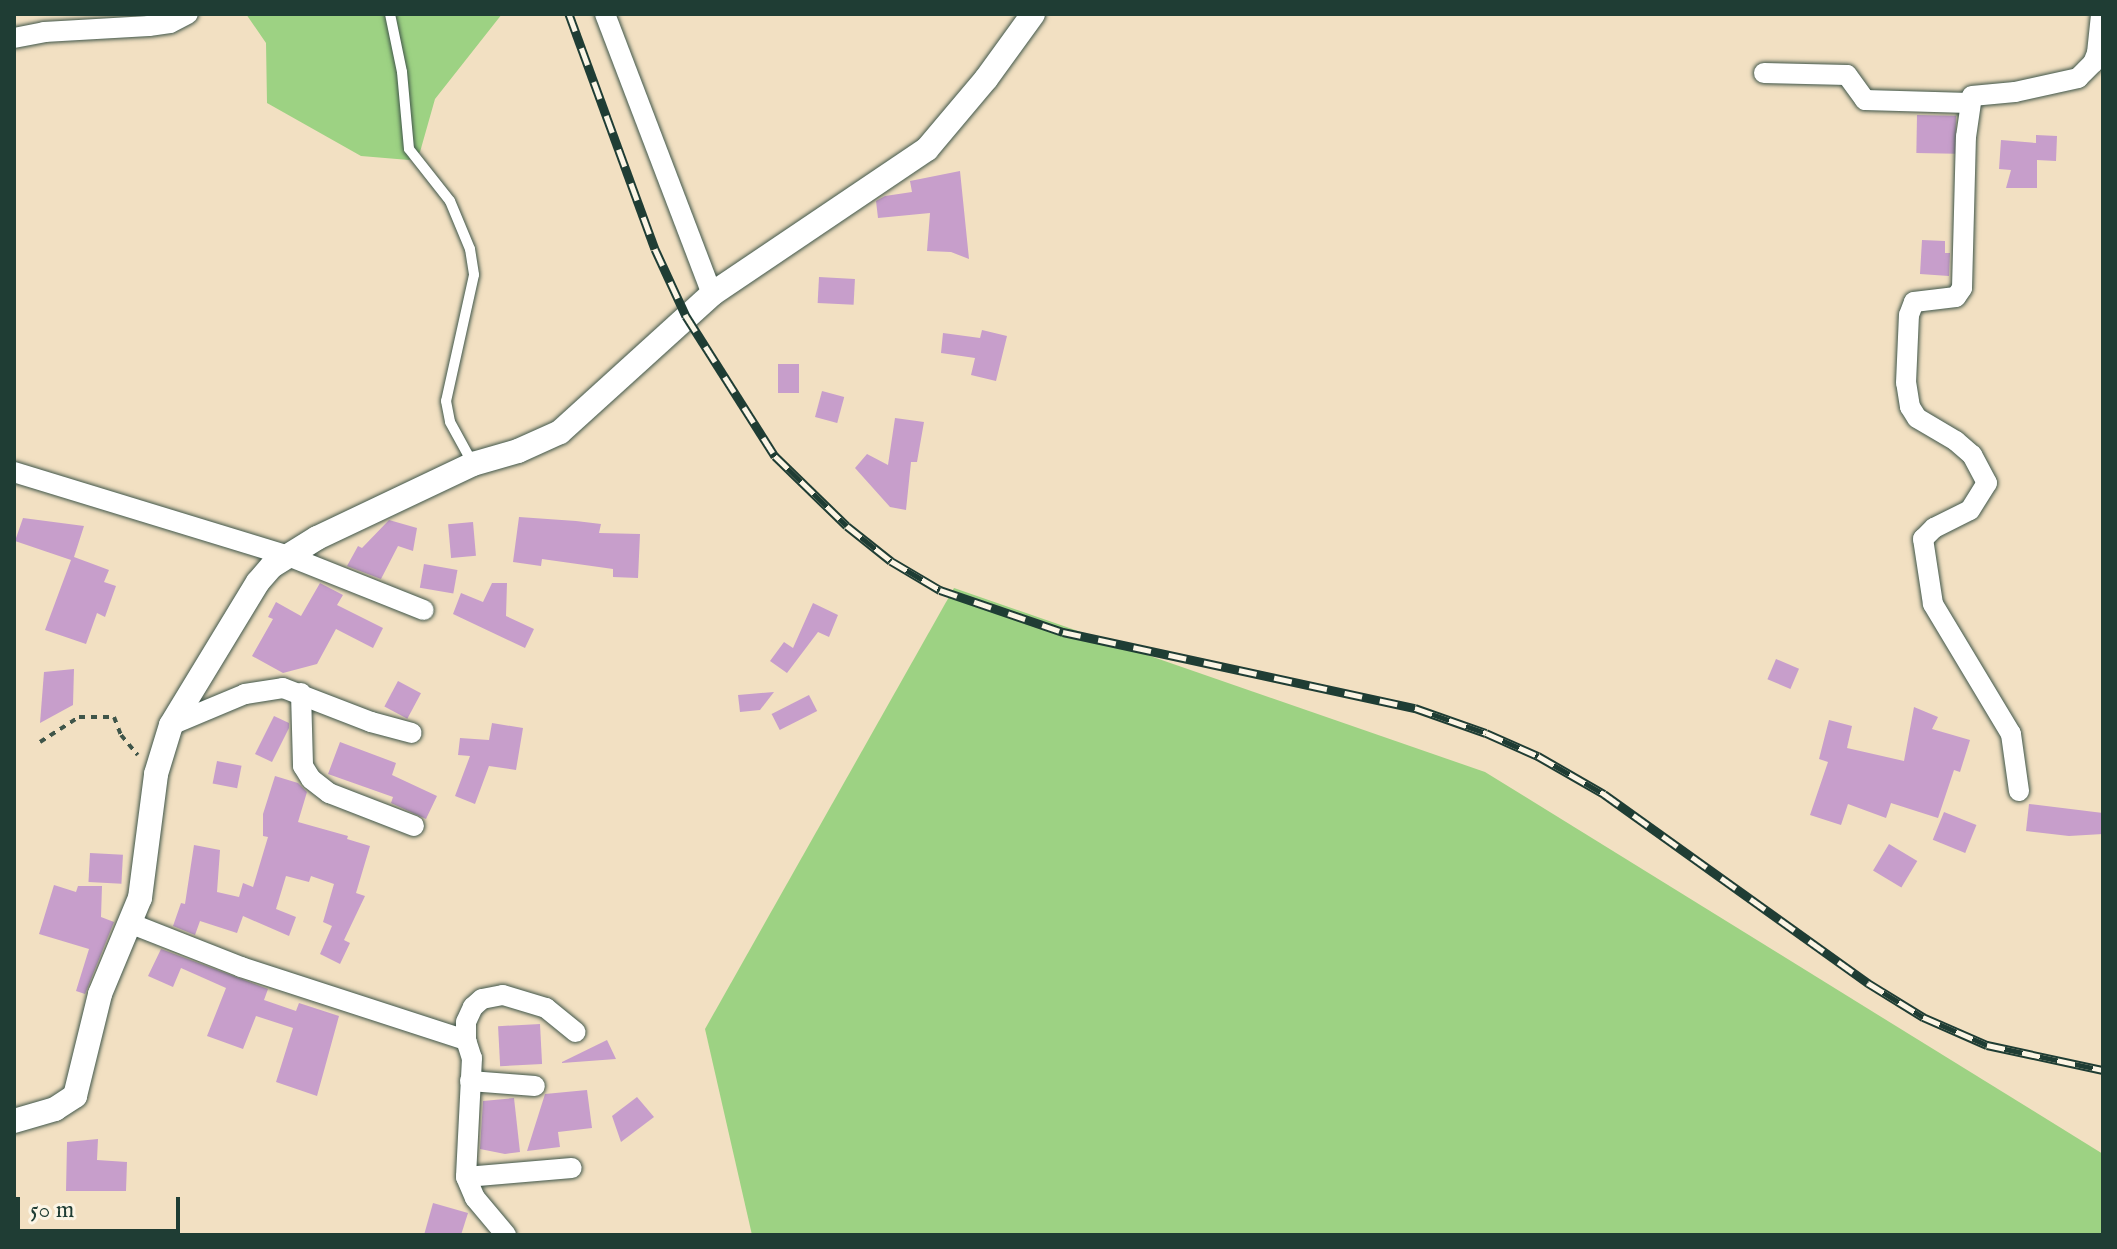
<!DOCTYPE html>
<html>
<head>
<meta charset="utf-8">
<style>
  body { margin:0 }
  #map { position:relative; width:2117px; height:1249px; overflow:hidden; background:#f2e0c2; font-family:"IM FELL English",serif }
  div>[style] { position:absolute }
  .green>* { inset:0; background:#9dd283 }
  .building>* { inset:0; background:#c79ecb; transform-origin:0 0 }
  .path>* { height:4px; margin-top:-2px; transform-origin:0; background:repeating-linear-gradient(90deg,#3f5549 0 6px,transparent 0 12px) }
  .roads { filter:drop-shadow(0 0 2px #3f5549) drop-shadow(0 0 2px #3f5549) }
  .service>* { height:10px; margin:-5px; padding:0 5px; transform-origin:5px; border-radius:5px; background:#fff }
  .minor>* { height:20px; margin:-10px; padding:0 10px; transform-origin:10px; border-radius:10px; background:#fff }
  .tertiary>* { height:24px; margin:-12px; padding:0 12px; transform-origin:12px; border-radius:12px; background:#fff }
  .rail>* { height:9px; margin-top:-4.5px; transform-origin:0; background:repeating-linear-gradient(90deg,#fcf5e5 0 18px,#1f3d34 0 36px); box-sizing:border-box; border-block:2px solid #1f3d34 }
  span { translate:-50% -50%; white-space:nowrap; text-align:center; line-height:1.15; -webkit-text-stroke:6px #fcf5e5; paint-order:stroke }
  .frame { position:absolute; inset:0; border:16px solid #1f3d34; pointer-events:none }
  .scale { position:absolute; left:16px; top:1197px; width:164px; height:36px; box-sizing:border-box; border:4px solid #1f3d34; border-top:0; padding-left:10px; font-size:24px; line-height:28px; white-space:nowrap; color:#1f3d34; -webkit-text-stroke:6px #fcf5e5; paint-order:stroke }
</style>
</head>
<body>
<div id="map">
  <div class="green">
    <div style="clip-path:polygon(246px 14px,502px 14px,435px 99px,420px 152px,409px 160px,361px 156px,267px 103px,266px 43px)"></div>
    <div style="clip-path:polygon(954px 588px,1485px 772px,2103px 1154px,2103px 1235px,752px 1235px,705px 1029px)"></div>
  </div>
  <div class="building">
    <div style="left:1917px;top:115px;width:39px;height:38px;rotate:1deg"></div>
    <div style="clip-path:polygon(2036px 135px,2057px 136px,2056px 161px,2037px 160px,2037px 188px,2006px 188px,2011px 170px,1999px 169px,2001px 140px,2036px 143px)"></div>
    <div style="clip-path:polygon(960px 171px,969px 259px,951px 252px,927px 251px,930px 213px,878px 218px,876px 201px,885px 196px,912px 192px,910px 181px)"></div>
    <div style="clip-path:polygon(1922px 240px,1945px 241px,1945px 253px,1950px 253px,1949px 276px,1920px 274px)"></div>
    <div style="left:819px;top:277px;width:36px;height:26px;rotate:3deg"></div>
    <div style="clip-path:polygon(982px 330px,1007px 336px,996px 381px,971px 375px,975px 358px,941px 353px,943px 333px,980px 338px)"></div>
    <div style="left:778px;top:364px;width:21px;height:29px"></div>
    <div style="left:822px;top:391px;width:23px;height:27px;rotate:15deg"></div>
    <div style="clip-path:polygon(895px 418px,924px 422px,917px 462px,911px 462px,906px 510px,890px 507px,855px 468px,867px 454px,888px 465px)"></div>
    <div style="clip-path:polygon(519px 517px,576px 521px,601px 524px,599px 533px,640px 534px,638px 578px,613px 577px,613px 569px,542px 559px,541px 566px,513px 562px)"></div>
    <div style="clip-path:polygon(23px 518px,84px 526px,74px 557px,109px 570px,104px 582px,116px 586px,105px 617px,97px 613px,86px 644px,45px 630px,71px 560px,15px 541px)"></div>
    <div style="clip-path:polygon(389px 520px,417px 528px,413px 551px,398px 546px,381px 579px,347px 566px,358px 546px,362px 548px)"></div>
    <div style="left:473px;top:522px;width:34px;height:25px;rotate:85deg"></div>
    <div style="left:424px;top:564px;width:34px;height:24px;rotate:10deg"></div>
    <div style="clip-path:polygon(320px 583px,343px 595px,337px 605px,383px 628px,373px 648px,336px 629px,317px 664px,283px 673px,252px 656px,273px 619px,268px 617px,276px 602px,301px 616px)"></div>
    <div style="clip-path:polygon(492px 583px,507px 583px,506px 616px,534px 629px,525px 648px,453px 614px,461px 593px,483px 602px)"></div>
    <div style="clip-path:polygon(813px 603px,838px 615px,829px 637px,818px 632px,787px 673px,770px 661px,784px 642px,793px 648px)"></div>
    <div style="left:1776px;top:659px;width:25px;height:22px;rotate:23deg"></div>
    <div style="clip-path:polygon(74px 669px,73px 705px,40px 723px,44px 672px)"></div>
    <div style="left:398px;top:681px;width:26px;height:29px;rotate:28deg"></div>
    <div style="clip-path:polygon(774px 692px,760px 710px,740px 712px,738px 695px)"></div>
    <div style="left:809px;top:695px;width:18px;height:42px;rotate:63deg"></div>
    <div style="clip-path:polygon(1914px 707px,1938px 717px,1932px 729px,1970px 740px,1960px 772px,1954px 770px,1938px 818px,1891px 803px,1886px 818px,1848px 804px,1841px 825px,1810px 815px,1828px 762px,1819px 759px,1829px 720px,1852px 726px,1847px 748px,1904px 761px)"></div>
    <div style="clip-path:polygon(274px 716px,289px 723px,289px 728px,272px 762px,255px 754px)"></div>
    <div style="clip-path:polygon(492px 723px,523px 728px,516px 770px,489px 766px,475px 804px,455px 796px,470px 756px,458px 755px,460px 738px,489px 740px)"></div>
    <div style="clip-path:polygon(340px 742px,396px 763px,392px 775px,437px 796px,426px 819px,391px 803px,393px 797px,328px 774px)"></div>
    <div style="left:217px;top:761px;width:25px;height:23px;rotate:11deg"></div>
    <div style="clip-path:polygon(275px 776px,298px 783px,307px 792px,298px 822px,348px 836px,347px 839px,370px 846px,356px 893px,365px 896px,344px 940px,350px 943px,340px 964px,320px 954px,332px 926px,323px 922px,334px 884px,311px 876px,309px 882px,286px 876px,276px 909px,296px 917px,289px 936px,243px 916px,237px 933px,200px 921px,195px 935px,173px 926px,181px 903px,185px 904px,194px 845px,220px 850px,217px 892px,239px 897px,243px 883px,253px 887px,268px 837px,263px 836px,263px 814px)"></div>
    <div style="clip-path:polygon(2029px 804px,2103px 813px,2103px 834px,2069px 836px,2026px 831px)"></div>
    <div style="left:1944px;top:812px;width:35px;height:30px;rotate:22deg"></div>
    <div style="left:1889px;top:844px;width:33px;height:31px;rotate:31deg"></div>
    <div style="left:90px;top:853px;width:33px;height:29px;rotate:3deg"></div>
    <div style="clip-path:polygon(54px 885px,76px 892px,78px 886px,102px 886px,101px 917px,114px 922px,85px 994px,76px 991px,89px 949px,39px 934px)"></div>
    <div style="clip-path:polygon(161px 949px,268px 989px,264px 1000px,296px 1011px,299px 1003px,339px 1016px,317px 1096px,276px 1082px,293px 1028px,256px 1016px,243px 1049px,207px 1036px,226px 988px,181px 968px,173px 987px,148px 976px)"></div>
    <div style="left:540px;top:1024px;width:40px;height:42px;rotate:87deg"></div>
    <div style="clip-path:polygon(607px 1040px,616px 1059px,562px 1063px,562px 1062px)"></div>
    <div style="clip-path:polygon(587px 1090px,592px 1128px,558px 1132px,560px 1147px,527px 1151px,545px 1094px)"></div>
    <div style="clip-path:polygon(637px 1097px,654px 1117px,621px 1142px,612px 1116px)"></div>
    <div style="clip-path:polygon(514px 1098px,520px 1152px,505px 1154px,480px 1149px,483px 1101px)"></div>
    <div style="clip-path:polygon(98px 1139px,97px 1160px,127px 1162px,126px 1191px,66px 1191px,67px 1142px)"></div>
    <div style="clip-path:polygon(433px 1203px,468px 1213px,461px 1235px,424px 1235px)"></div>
  </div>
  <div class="path">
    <div style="left:40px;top:742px;width:46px;rotate:-32.7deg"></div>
    <div style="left:79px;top:717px;width:35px"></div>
    <div style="left:114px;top:717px;width:19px;rotate:69deg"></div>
    <div style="left:121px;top:735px;width:26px;rotate:50deg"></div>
  </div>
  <div class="roads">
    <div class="service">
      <div style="left:390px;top:14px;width:59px;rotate:78.3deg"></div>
      <div style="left:402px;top:72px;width:77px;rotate:84.8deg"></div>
      <div style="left:409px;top:149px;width:66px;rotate:51.7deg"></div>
      <div style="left:450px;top:201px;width:52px;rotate:67.4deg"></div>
      <div style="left:470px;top:249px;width:26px;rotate:81deg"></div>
      <div style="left:474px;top:275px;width:129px;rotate:102.5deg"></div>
      <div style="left:446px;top:401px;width:21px;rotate:79deg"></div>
      <div style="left:450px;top:422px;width:46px;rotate:61.2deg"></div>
    </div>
    <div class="minor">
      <div style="left:605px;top:14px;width:300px;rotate:69.1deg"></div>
      <div style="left:14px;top:38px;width:31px;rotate:-11deg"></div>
      <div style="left:44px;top:32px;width:105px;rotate:-3.3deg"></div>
      <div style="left:149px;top:26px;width:21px;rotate:-8deg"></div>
      <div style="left:170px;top:23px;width:20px;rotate:-27deg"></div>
      <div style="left:1764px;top:73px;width:83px;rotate:1.4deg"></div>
      <div style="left:1847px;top:75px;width:31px;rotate:54deg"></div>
      <div style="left:1865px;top:100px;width:104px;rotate:1.7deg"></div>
      <div style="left:14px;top:472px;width:287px;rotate:17deg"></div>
      <div style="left:288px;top:556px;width:146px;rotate:21.7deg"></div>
      <div style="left:301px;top:693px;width:73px;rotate:88.4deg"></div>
      <div style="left:303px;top:766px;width:15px;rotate:58deg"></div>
      <div style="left:311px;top:779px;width:23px;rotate:38deg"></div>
      <div style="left:329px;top:793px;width:91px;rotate:21.2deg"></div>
      <div style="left:171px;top:725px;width:80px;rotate:-22.7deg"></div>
      <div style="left:245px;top:694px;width:38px;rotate:-9deg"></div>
      <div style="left:283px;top:688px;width:94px;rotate:21.1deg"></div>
      <div style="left:371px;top:722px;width:42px;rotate:15deg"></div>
      <div style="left:2019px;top:791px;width:58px;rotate:-98deg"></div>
      <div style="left:2011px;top:734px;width:152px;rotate:-121deg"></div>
      <div style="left:1933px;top:604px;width:66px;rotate:-98.7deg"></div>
      <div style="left:1923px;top:539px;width:16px;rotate:-45deg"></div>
      <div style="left:1934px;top:528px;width:40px;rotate:-26.6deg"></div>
      <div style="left:1970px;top:510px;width:32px;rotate:-58deg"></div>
      <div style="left:1987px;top:483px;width:32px;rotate:-118deg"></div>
      <div style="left:1972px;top:455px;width:21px;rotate:-139deg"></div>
      <div style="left:1956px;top:441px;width:45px;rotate:-149.5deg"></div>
      <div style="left:1917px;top:418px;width:13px;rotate:-122deg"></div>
      <div style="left:1910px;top:407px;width:24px;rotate:-99deg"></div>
      <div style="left:1906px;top:383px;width:68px;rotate:-87.5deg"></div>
      <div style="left:1909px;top:315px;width:14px;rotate:-69deg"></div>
      <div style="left:1914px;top:302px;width:42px;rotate:-6.8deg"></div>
      <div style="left:1956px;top:297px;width:11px;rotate:-56deg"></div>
      <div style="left:1962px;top:288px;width:151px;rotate:-88.5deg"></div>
      <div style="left:1966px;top:137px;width:41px;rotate:-81.7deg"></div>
      <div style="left:1972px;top:96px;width:43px;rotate:-5.3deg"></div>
      <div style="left:2015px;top:92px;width:65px;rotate:-12.5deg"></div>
      <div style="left:2078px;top:78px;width:21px;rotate:-45deg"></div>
      <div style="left:2093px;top:63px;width:11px;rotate:-68deg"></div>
      <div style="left:2097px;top:53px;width:39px;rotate:-84deg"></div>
      <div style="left:132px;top:924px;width:117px;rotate:21.5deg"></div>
      <div style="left:241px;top:967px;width:237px;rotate:18deg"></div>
      <div style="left:466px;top:1040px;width:19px;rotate:72deg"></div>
      <div style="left:472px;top:1058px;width:119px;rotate:92.9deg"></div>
      <div style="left:466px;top:1177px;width:23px;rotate:67deg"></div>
      <div style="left:475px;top:1198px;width:48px;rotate:50deg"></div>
      <div style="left:466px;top:1040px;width:18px;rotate:-90deg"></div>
      <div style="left:466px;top:1022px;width:17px;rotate:-65deg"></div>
      <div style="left:473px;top:1007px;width:12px;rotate:-42deg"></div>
      <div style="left:482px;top:999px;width:21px;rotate:-11deg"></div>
      <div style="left:503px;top:995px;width:45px;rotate:16.8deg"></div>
      <div style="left:546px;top:1008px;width:38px;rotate:39deg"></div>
      <div style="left:470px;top:1081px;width:65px;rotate:4.4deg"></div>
      <div style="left:466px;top:1177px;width:106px;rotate:-4.9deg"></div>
    </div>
    <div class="tertiary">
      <div style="left:14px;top:1121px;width:43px;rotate:-16.3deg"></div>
      <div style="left:55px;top:1109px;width:24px;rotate:-33deg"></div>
      <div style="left:75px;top:1096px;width:105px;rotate:-76.2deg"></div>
      <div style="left:100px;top:994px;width:104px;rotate:-67.4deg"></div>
      <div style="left:140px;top:898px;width:125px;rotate:-82.6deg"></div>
      <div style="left:156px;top:774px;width:51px;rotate:-73deg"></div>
      <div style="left:171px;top:725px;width:167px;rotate:-58.7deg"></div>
      <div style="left:258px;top:582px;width:21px;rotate:-49deg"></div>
      <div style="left:272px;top:566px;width:53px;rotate:-31.9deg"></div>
      <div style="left:317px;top:538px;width:173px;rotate:-25.4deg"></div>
      <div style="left:473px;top:464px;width:47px;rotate:-16.1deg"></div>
      <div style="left:518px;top:451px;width:46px;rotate:-24.3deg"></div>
      <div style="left:560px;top:432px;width:205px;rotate:-42.2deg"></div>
      <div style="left:712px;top:294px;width:259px;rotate:-34deg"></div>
      <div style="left:927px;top:149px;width:92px;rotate:-49.9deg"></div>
      <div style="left:986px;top:79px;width:80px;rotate:-54.1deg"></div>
    </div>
  </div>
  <div class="rail">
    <div style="left:569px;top:14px;width:250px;rotate:69.9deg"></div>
    <div style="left:655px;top:249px;width:74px;rotate:65.2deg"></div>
    <div style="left:686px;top:316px;width:166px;rotate:57.6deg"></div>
    <div style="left:775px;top:456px;width:100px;rotate:44.2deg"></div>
    <div style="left:847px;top:526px;width:56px;rotate:38.5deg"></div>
    <div style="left:891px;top:561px;width:57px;rotate:30.6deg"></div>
    <div style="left:940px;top:590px;width:130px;rotate:18.9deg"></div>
    <div style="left:1063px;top:632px;width:360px;rotate:12.2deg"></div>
    <div style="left:1415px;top:708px;width:75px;rotate:19.4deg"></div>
    <div style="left:1486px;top:733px;width:57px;rotate:23.9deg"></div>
    <div style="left:1538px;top:756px;width:76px;rotate:29.9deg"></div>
    <div style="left:1604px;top:794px;width:325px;rotate:35.6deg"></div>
    <div style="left:1868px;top:983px;width:65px;rotate:31.7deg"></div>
    <div style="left:1923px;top:1017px;width:70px;rotate:23.6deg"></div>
    <div style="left:1987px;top:1045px;width:119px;rotate:12.2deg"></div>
  </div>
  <div class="frame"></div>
  <div class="scale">50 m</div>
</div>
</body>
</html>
